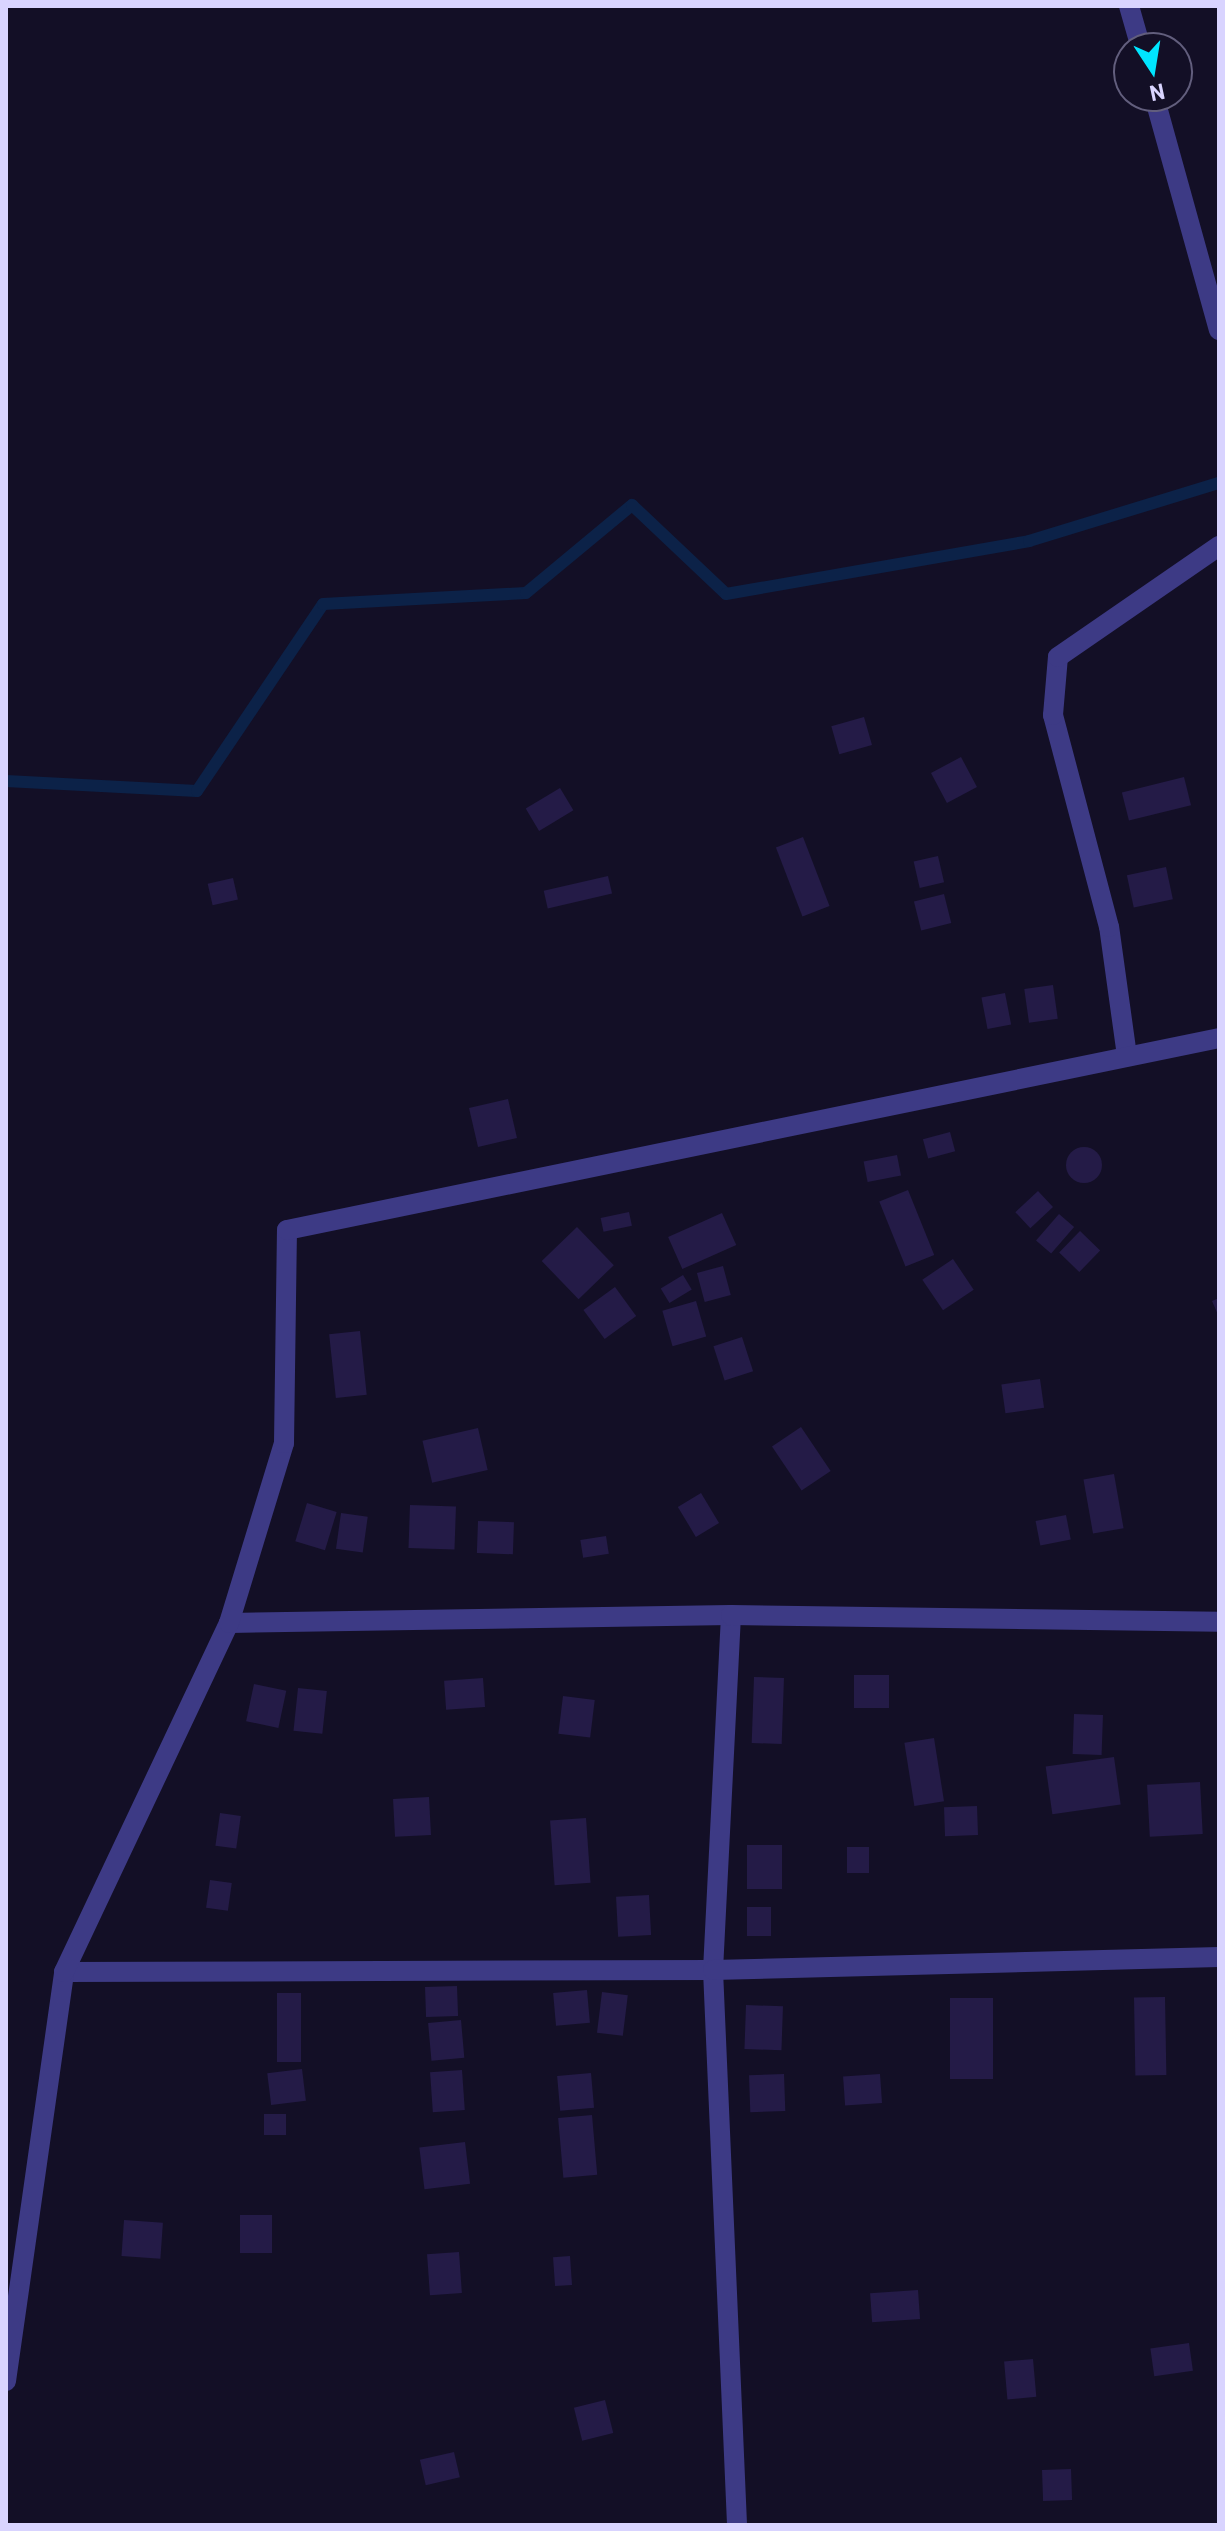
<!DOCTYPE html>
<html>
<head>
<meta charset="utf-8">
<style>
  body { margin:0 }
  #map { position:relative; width:1225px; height:2531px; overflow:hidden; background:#130f26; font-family:Barlow,sans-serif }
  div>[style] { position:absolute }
  .stream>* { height:12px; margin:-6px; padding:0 6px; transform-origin:6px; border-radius:6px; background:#0c2248 }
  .building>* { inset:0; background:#241b47; transform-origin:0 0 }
  .round { border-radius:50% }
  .minor>* { height:20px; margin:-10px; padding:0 10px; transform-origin:10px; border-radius:10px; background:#3d3a85 }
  span { translate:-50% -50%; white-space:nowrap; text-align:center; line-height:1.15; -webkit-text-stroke:7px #130f26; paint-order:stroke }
  .frame { position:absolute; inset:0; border:8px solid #d9d4ff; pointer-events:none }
  .north { position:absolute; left:1113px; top:32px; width:80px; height:80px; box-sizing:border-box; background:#130f26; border:2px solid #625e7d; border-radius:50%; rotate:168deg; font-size:22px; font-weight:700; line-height:32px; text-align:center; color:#d9d4ff }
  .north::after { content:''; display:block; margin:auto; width:28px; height:36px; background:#00e5ff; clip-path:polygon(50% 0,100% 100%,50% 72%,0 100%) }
</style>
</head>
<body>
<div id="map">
  <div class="stream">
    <div style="left:6px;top:781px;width:191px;rotate:3deg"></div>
    <div style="left:197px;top:791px;width:225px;rotate:-56deg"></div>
    <div style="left:323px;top:604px;width:203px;rotate:-3.1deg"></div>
    <div style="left:526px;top:593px;width:138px;rotate:-39.7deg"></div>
    <div style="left:632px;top:505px;width:129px;rotate:43.4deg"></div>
    <div style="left:726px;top:594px;width:308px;rotate:-9.9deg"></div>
    <div style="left:1029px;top:541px;width:199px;rotate:-17deg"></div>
  </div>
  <div class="building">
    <div style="left:864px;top:717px;width:29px;height:34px;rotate:74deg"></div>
    <div style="left:961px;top:757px;width:34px;height:34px;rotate:62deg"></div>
    <div style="left:1184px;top:777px;width:29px;height:64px;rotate:76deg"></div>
    <div style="left:560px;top:788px;width:26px;height:40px;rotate:59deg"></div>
    <div style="left:803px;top:837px;width:74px;height:29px;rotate:69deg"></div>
    <div style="left:938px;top:856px;width:27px;height:25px;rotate:77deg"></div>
    <div style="left:1166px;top:867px;width:33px;height:40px;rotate:78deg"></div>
    <div style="left:608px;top:876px;width:18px;height:66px;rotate:77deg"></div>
    <div style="left:233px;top:878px;width:22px;height:26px;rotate:77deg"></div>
    <div style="left:944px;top:894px;width:30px;height:31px;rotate:76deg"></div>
    <div style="left:1053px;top:985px;width:34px;height:29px;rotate:82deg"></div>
    <div style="left:1005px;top:993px;width:32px;height:24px;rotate:79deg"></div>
    <div style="left:508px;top:1099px;width:40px;height:40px;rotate:77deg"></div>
    <div style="left:950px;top:1132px;width:20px;height:28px;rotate:75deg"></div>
    <div class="round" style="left:1066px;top:1147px;width:36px;height:36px"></div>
    <div style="left:897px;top:1155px;width:21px;height:34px;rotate:79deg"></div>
    <div style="left:908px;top:1190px;width:70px;height:31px;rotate:68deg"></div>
    <div style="left:1038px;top:1191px;width:22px;height:31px;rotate:47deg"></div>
    <div style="left:629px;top:1212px;width:14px;height:29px;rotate:78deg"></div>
    <div style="left:722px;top:1213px;width:35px;height:59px;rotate:66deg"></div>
    <div style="left:1059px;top:1214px;width:20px;height:35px;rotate:41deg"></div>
    <div style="left:577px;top:1227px;width:53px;height:49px;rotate:46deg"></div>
    <div style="left:1080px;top:1231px;width:28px;height:30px;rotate:44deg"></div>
    <div style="left:953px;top:1259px;width:37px;height:37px;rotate:56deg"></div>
    <div style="left:723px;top:1266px;width:30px;height:27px;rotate:75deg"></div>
    <div style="left:683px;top:1275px;width:17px;height:26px;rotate:59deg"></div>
    <div style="left:615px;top:1287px;width:36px;height:39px;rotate:54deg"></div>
    <div style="clip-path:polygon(1219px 1298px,1219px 1317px,1212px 1301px)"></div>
    <div style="left:696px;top:1301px;width:37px;height:35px;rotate:74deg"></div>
    <div style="left:360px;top:1331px;width:64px;height:31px;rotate:84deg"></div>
    <div style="left:742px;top:1337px;width:36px;height:30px;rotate:72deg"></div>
    <div style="left:1040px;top:1379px;width:29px;height:39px;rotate:82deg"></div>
    <div style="left:801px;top:1427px;width:53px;height:35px;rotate:56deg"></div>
    <div style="left:478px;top:1428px;width:43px;height:57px;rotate:77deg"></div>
    <div style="left:1114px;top:1474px;width:55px;height:31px;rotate:80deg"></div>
    <div style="left:701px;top:1493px;width:35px;height:27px;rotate:59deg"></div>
    <div style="left:307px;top:1503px;width:31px;height:40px;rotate:17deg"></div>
    <div style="left:410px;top:1505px;width:46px;height:43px;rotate:2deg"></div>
    <div style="left:341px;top:1513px;width:27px;height:36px;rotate:8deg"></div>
    <div style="left:1066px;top:1515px;width:25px;height:31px;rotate:79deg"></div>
    <div style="left:478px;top:1521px;width:36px;height:32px;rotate:2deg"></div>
    <div style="left:606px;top:1536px;width:18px;height:26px;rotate:81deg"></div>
    <div style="left:854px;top:1675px;width:35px;height:33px"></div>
    <div style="left:754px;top:1677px;width:30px;height:66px;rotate:2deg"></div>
    <div style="left:483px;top:1678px;width:29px;height:39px;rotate:86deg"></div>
    <div style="left:254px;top:1684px;width:33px;height:38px;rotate:12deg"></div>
    <div style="left:298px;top:1688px;width:29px;height:43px;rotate:6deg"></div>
    <div style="left:563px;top:1696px;width:32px;height:38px;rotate:7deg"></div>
    <div style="left:1074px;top:1714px;width:29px;height:40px;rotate:2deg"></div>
    <div style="left:934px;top:1738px;width:64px;height:30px;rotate:81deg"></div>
    <div style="left:1114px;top:1757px;width:48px;height:69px;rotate:82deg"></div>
    <div style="left:1200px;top:1782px;width:52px;height:53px;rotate:87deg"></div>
    <div style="left:429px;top:1797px;width:38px;height:36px;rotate:87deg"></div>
    <div style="left:977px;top:1806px;width:29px;height:33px;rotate:88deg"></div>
    <div style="left:220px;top:1813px;width:21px;height:33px;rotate:8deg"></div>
    <div style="left:586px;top:1818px;width:65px;height:36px;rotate:86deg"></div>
    <div style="left:747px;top:1845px;width:35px;height:44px"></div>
    <div style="left:869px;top:1847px;width:26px;height:22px;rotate:90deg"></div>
    <div style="left:210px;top:1880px;width:22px;height:28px;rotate:8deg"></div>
    <div style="left:649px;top:1895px;width:40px;height:33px;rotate:87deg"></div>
    <div style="left:747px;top:1907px;width:24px;height:29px"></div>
    <div style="left:457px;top:1986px;width:30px;height:32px;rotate:88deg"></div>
    <div style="left:587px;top:1990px;width:33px;height:34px;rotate:85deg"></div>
    <div style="left:602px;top:1992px;width:26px;height:41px;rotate:7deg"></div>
    <div style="left:277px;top:1993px;width:24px;height:69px"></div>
    <div style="left:1165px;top:1997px;width:78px;height:31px;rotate:89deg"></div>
    <div style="left:950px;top:1998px;width:43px;height:81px"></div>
    <div style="left:746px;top:2005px;width:37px;height:44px;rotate:2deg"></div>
    <div style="left:461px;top:2020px;width:38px;height:33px;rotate:85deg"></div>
    <div style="left:302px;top:2069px;width:32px;height:35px;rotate:83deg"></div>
    <div style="left:462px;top:2070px;width:40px;height:32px;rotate:86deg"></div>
    <div style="left:591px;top:2073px;width:35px;height:34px;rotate:85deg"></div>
    <div style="left:784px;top:2074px;width:37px;height:35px;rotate:88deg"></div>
    <div style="left:880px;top:2074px;width:29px;height:37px;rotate:86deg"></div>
    <div style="left:264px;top:2114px;width:22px;height:21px"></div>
    <div style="left:592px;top:2115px;width:60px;height:34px;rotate:85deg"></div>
    <div style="left:465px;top:2142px;width:42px;height:46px;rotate:83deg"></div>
    <div style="left:272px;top:2215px;width:38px;height:32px;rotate:90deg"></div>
    <div style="left:124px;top:2220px;width:39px;height:36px;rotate:4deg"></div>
    <div style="left:459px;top:2252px;width:41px;height:32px;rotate:86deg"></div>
    <div style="left:570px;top:2256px;width:29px;height:17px;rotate:86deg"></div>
    <div style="left:918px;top:2290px;width:29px;height:48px;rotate:86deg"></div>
    <div style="left:1189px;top:2343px;width:28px;height:39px;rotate:82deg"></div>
    <div style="left:1033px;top:2359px;width:38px;height:29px;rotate:85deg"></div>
    <div style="left:605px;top:2400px;width:34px;height:32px;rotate:76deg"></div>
    <div style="left:454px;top:2452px;width:26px;height:35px;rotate:77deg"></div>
    <div style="left:1071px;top:2469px;width:31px;height:29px;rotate:88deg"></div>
  </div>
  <div class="minor">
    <div style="left:1129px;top:6px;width:44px;rotate:74.1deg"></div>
    <div style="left:1154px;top:96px;width:243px;rotate:74.5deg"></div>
    <div style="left:1127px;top:1056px;width:130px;rotate:-97.9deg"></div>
    <div style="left:1109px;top:927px;width:219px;rotate:-104.8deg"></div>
    <div style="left:1053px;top:715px;width:58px;rotate:-85.1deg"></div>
    <div style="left:1058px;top:657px;width:196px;rotate:-34.6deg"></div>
    <div style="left:731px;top:1615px;width:355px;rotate:92.9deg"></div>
    <div style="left:713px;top:1970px;width:556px;rotate:87.52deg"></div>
    <div style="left:229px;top:1623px;width:502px;rotate:-0.91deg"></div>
    <div style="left:731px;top:1615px;width:488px;rotate:0.8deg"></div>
    <div style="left:64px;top:1972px;width:649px;rotate:-0.18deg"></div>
    <div style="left:713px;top:1970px;width:506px;rotate:-1.47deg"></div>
    <div style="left:6px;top:2381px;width:413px;rotate:-81.9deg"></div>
    <div style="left:64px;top:1972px;width:386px;rotate:-64.7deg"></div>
    <div style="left:229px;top:1623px;width:188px;rotate:-73deg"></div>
    <div style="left:284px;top:1443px;width:213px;rotate:-89.2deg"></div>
    <div style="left:287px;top:1230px;width:952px;rotate:-11.64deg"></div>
  </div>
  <div class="frame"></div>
  <div class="north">N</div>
</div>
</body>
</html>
